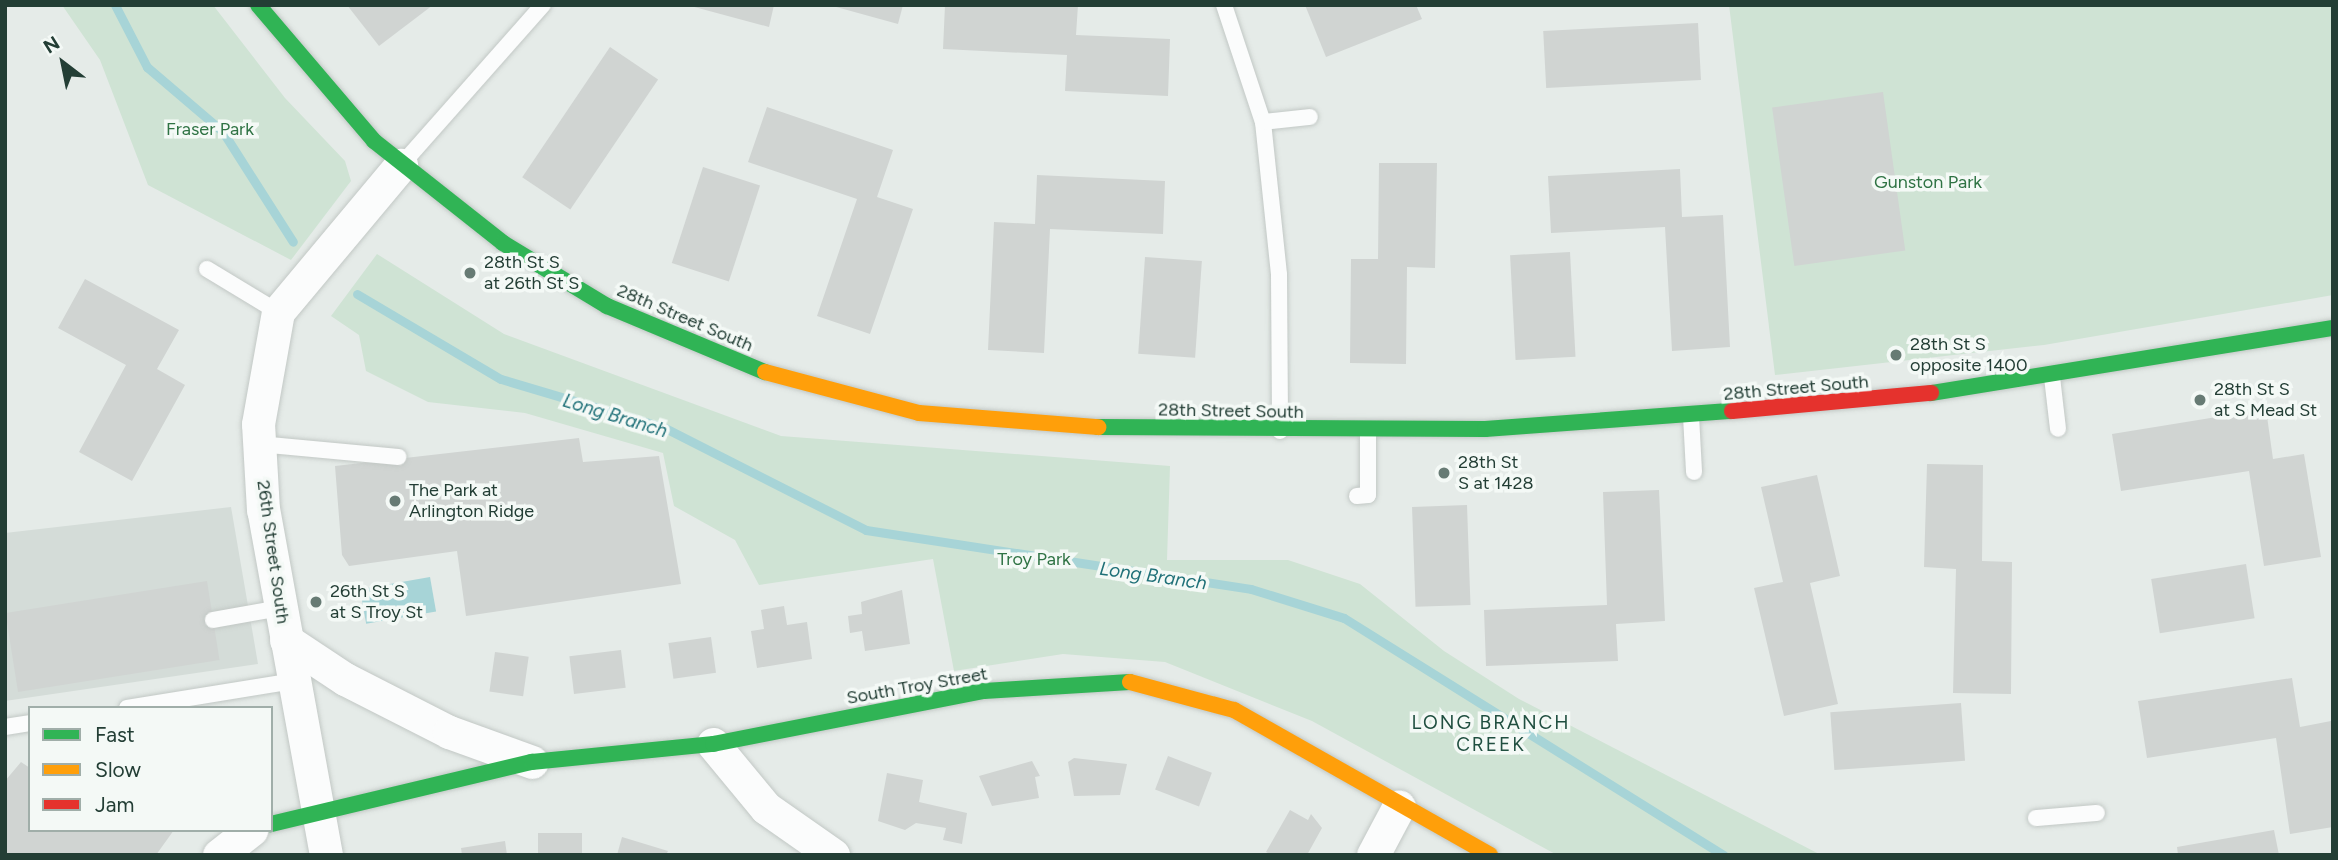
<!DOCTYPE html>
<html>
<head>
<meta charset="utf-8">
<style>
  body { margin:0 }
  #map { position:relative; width:2338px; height:860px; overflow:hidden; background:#e5ebe8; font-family:Figtree,sans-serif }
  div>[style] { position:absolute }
  .built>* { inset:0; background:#d4dcd8 }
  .green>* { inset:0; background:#cfe3d4 }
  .water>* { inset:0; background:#a7d4d7; transform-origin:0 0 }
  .stream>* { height:9px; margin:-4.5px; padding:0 4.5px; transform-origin:4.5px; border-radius:4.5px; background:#a7d4d7 }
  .building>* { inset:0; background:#d0d4d2; transform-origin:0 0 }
  .roads { filter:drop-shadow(0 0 2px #c2c8c5) drop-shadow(0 0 2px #c2c8c5) }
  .lane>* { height:16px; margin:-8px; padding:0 8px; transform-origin:8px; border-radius:8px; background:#fbfcfc }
  .street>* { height:33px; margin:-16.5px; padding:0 16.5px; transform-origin:16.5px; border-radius:16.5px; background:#fbfcfc }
  .fast>* { height:16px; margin:-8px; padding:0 8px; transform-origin:8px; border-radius:8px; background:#30b455 }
  .slow>* { height:16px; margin:-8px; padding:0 8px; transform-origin:8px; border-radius:8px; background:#ff9f0a }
  .jam>* { height:16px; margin:-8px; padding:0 8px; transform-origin:8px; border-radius:8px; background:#e5322d }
  .dots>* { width:19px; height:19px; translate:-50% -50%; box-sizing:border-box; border:4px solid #f4f9f6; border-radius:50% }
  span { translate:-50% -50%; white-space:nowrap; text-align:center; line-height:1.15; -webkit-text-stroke:7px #f4f9f6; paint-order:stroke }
  .park-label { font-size:18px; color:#2f7344 }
  .poi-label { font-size:18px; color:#233e35 }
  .left { translate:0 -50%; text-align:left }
  .street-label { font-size:18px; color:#233e35 }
  .water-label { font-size:19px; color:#1f7078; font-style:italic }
  .neighbourhood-label { font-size:19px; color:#204f40; letter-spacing:2px }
  .frame { position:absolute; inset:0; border:7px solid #233e35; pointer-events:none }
  .legend { position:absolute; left:28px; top:706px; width:245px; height:126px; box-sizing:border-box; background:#f4f9f6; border:2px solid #a0aea9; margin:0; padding:9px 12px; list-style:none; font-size:21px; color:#233e35 }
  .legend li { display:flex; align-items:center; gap:14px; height:35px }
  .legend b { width:35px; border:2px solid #a0aea9 }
  .north { position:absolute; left:28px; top:28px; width:70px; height:70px; -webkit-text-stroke:5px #f4f9f6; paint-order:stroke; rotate:328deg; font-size:19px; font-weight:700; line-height:28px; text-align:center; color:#233e35 }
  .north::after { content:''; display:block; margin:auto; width:24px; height:32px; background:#233e35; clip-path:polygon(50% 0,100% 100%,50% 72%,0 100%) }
</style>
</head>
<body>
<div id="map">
  <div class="built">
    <div style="clip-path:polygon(231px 507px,258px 664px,5px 701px,5px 533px)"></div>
  </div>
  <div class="green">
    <div style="clip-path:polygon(62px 5px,213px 5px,285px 98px,345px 161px,351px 181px,291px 260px,148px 185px,100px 60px)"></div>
    <div style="clip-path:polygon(1729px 5px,2333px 5px,2333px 295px,2044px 345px,1775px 375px)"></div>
    <div style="clip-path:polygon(377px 254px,504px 334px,781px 436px,1170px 466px,1167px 560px,1288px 560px,1360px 584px,1444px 651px,1519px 699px,1821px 855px,1557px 855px,1312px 721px,1165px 662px,1063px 654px,954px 671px,933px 559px,759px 585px,735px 540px,674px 506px,663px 453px,525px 413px,428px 402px,366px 371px,359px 335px,331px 316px)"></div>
  </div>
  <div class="water">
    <div style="left:430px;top:577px;width:35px;height:71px;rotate:80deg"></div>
  </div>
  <div class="stream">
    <div style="left:115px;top:5px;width:70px;rotate:62.7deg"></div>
    <div style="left:147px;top:67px;width:100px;rotate:40.5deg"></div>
    <div style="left:223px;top:132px;width:130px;rotate:57.5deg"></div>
    <div style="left:357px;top:294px;width:167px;rotate:30.6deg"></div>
    <div style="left:501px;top:379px;width:171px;rotate:16.6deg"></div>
    <div style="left:665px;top:428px;width:225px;rotate:26.9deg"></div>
    <div style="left:866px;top:530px;width:389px;rotate:8.7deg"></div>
    <div style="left:1251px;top:589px;width:97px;rotate:17.3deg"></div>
    <div style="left:1344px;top:618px;width:448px;rotate:32deg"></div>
  </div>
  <div class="building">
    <div style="clip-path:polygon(347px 5px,433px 5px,379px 46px)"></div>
    <div style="clip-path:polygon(687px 5px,774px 5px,769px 27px)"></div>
    <div style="clip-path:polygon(829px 5px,903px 5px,898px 24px)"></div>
    <div style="clip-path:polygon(945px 5px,1078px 5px,1076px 35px,1170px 39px,1168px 96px,1065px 91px,1067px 55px,943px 49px)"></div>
    <div style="clip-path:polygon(1305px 5px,1416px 5px,1422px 19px,1326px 57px)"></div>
    <div style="left:1698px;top:23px;width:57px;height:155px;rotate:87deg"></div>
    <div style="left:610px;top:47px;width:58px;height:157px;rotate:34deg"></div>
    <div style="left:1883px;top:92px;width:160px;height:112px;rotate:82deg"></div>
    <div style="clip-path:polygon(767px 107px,893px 150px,877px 197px,913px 209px,870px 334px,817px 316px,857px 199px,748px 162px)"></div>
    <div style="clip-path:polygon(1379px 163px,1437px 163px,1435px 268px,1407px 267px,1406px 364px,1350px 363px,1351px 259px,1378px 259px)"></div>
    <div style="left:703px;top:167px;width:60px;height:101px;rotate:18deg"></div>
    <div style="clip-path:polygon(1680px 169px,1682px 217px,1723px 215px,1730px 347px,1672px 351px,1665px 227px,1551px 233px,1548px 176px)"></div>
    <div style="clip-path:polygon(1037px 175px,1165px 181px,1163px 234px,1050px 229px,1044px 353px,988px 350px,994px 222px,1035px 224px)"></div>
    <div style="left:1570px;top:252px;width:105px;height:60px;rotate:87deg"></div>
    <div style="left:1145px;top:257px;width:57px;height:97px;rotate:4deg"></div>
    <div style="clip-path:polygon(85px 279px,179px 330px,157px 369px,185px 385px,132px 481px,79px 452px,126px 365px,58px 328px)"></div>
    <div style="clip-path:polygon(2266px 409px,2273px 459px,2304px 454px,2321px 557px,2264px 566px,2249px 471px,2121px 491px,2112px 434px)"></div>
    <div style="clip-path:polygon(579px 438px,583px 462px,659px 456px,681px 584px,466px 616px,457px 551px,349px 566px,342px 555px,335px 466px)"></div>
    <div style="clip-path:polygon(1927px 464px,1983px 465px,1982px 561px,2012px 562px,2011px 694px,1953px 693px,1956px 569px,1924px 567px)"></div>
    <div style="clip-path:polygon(1817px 475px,1840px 576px,1810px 583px,1838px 704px,1784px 716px,1754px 588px,1783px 582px,1761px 487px)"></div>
    <div style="clip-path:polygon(1659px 490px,1665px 621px,1616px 624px,1618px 661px,1486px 666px,1484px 610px,1607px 605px,1603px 492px)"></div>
    <div style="left:1467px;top:505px;width:100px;height:55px;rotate:88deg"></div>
    <div style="left:2246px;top:564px;width:55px;height:96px;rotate:81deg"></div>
    <div style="left:207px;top:581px;width:80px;height:204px;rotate:81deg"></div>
    <div style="clip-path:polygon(902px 590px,910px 644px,865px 651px,862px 631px,850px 633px,848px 616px,862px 614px,861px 602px)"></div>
    <div style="clip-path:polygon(784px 606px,787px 625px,807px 622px,812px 659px,757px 668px,751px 631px,764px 629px,761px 610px)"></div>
    <div style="left:711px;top:637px;width:36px;height:43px;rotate:82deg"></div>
    <div style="left:621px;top:650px;width:38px;height:52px;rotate:83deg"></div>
    <div style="left:495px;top:652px;width:34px;height:40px;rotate:8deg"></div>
    <div style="clip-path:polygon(2292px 678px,2300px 727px,2331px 721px,2333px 827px,2290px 834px,2276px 738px,2147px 758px,2138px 701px)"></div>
    <div style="left:1961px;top:703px;width:58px;height:131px;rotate:86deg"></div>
    <div style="left:1168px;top:756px;width:47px;height:36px;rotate:21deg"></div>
    <div style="clip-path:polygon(1074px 758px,1127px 764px,1120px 795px,1074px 796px,1068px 762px)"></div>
    <div style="clip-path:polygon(1032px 761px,1040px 776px,1035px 777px,1039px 798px,992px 806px,979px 776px)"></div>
    <div style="clip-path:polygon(21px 762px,30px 768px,30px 830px,174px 830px,156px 855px,5px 855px,5px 781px)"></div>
    <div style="clip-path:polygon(887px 773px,923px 780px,919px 802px,967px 813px,962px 844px,943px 840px,946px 828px,916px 823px,905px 830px,878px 821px)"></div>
    <div style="clip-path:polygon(1290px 810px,1308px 820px,1311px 814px,1322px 828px,1307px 855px,1272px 855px,1266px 852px)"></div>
    <div style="clip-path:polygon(2274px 830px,2279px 855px,2178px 855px,2177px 847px)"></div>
    <div style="left:538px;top:833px;width:44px;height:22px"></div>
    <div style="clip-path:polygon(622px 837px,668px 851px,666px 855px,617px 855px)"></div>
    <div style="clip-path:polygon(505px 841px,507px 855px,462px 855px,461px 848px)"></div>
  </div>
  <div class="roads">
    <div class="lane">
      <div style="left:1224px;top:5px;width:123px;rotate:71.6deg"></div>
      <div style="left:1263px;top:122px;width:154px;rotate:84deg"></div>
      <div style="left:1279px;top:275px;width:156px;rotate:89.6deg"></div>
      <div style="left:1263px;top:122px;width:47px;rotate:-6.1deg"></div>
      <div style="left:403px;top:163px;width:211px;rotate:-48.5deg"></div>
      <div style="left:207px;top:269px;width:83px;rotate:31.2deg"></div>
      <div style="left:2052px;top:377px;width:52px;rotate:83.4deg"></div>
      <div style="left:1691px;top:416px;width:56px;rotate:86.9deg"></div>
      <div style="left:259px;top:444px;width:140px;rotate:5.3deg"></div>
      <div style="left:1357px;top:496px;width:11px;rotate:-5deg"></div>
      <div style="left:1368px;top:495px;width:64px;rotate:-90deg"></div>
      <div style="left:213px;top:620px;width:68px;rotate:-10.2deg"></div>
      <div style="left:127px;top:708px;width:168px;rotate:-9.2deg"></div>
      <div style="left:5px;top:727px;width:25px;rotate:-9deg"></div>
      <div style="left:2036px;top:818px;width:61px;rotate:-4.7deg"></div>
    </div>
    <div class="street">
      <div style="left:286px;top:640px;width:71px;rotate:33.5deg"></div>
      <div style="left:345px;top:679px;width:117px;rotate:27deg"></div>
      <div style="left:449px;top:732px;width:88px;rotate:19.9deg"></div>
      <div style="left:713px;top:744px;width:83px;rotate:50.4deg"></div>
      <div style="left:766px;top:808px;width:82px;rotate:35deg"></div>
      <div style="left:219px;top:855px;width:41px;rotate:-38deg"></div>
      <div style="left:326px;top:855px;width:351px;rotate:-100.3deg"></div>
      <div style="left:263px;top:510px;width:86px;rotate:-93.3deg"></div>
      <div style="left:258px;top:424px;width:114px;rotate:-79.9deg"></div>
      <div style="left:278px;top:312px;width:192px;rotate:-50.1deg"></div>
      <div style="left:1373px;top:855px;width:55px;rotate:-62deg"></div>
    </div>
    <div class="fast">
      <div style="left:258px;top:5px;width:179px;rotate:49.5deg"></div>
      <div style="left:374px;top:141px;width:164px;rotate:38.3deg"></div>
      <div style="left:503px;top:243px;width:122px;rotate:31.2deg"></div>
      <div style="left:607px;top:306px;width:171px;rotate:22.7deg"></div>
      <div style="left:1931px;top:393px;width:407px;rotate:-9.2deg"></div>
      <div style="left:1098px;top:427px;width:387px;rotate:0.3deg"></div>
      <div style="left:1485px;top:429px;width:248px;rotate:-4.2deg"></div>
      <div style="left:271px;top:824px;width:268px;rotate:-13.4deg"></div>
      <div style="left:532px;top:762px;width:182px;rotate:-5.7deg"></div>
      <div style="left:713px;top:744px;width:276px;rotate:-11.1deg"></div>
      <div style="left:984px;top:691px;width:146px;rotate:-3.5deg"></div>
    </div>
    <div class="slow">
      <div style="left:765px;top:372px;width:159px;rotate:14.9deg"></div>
      <div style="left:919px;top:413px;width:180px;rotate:4.5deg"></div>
      <div style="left:1130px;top:682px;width:108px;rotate:15.1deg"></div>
      <div style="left:1234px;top:710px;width:294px;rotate:29.5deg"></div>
    </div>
    <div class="jam">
      <div style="left:1732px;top:411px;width:200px;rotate:-5.2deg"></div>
    </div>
  </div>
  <div class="dots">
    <div style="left:470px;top:273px;background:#677b74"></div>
    <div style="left:1896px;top:355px;background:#677b74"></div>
    <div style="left:2200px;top:400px;background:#677b74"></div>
    <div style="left:1444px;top:473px;background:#677b74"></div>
    <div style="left:395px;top:501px;background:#677b74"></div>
    <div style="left:316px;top:602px;background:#677b74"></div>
  </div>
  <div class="park-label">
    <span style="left:210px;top:129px">Fraser Park</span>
    <span style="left:1928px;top:182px">Gunston Park</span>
    <span style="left:1034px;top:559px">Troy Park</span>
  </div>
  <div class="poi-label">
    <span class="left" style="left:484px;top:273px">28th St S<br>at 26th St S</span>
    <span class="left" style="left:1910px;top:355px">28th St S<br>opposite 1400</span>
    <span class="left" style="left:2214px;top:400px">28th St S<br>at S Mead St</span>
    <span class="left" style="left:1458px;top:473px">28th St<br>S at 1428</span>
    <span class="left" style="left:409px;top:501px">The Park at<br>Arlington Ridge</span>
    <span class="left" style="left:330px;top:602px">26th St S<br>at S Troy St</span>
  </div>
  <div class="street-label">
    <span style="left:685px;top:318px;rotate:23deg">28th Street South</span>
    <span style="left:1796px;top:388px;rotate:-5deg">28th Street South</span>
    <span style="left:1231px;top:411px;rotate:1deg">28th Street South</span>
    <span style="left:273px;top:552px;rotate:82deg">26th Street South</span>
    <span style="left:917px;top:686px;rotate:-10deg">South Troy Street</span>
  </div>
  <div class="water-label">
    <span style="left:615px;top:416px;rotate:17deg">Long Branch</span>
    <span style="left:1153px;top:576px;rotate:8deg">Long Branch</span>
  </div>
  <div class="neighbourhood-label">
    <span style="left:1491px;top:734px">LONG BRANCH<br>CREEK</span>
  </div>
  <div class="frame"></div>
  <ul class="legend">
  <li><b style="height:9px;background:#30b455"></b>Fast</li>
  <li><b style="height:9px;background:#ff9f0a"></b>Slow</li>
  <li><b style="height:9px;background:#e5322d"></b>Jam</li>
  </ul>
  <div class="north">N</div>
</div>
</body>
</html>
